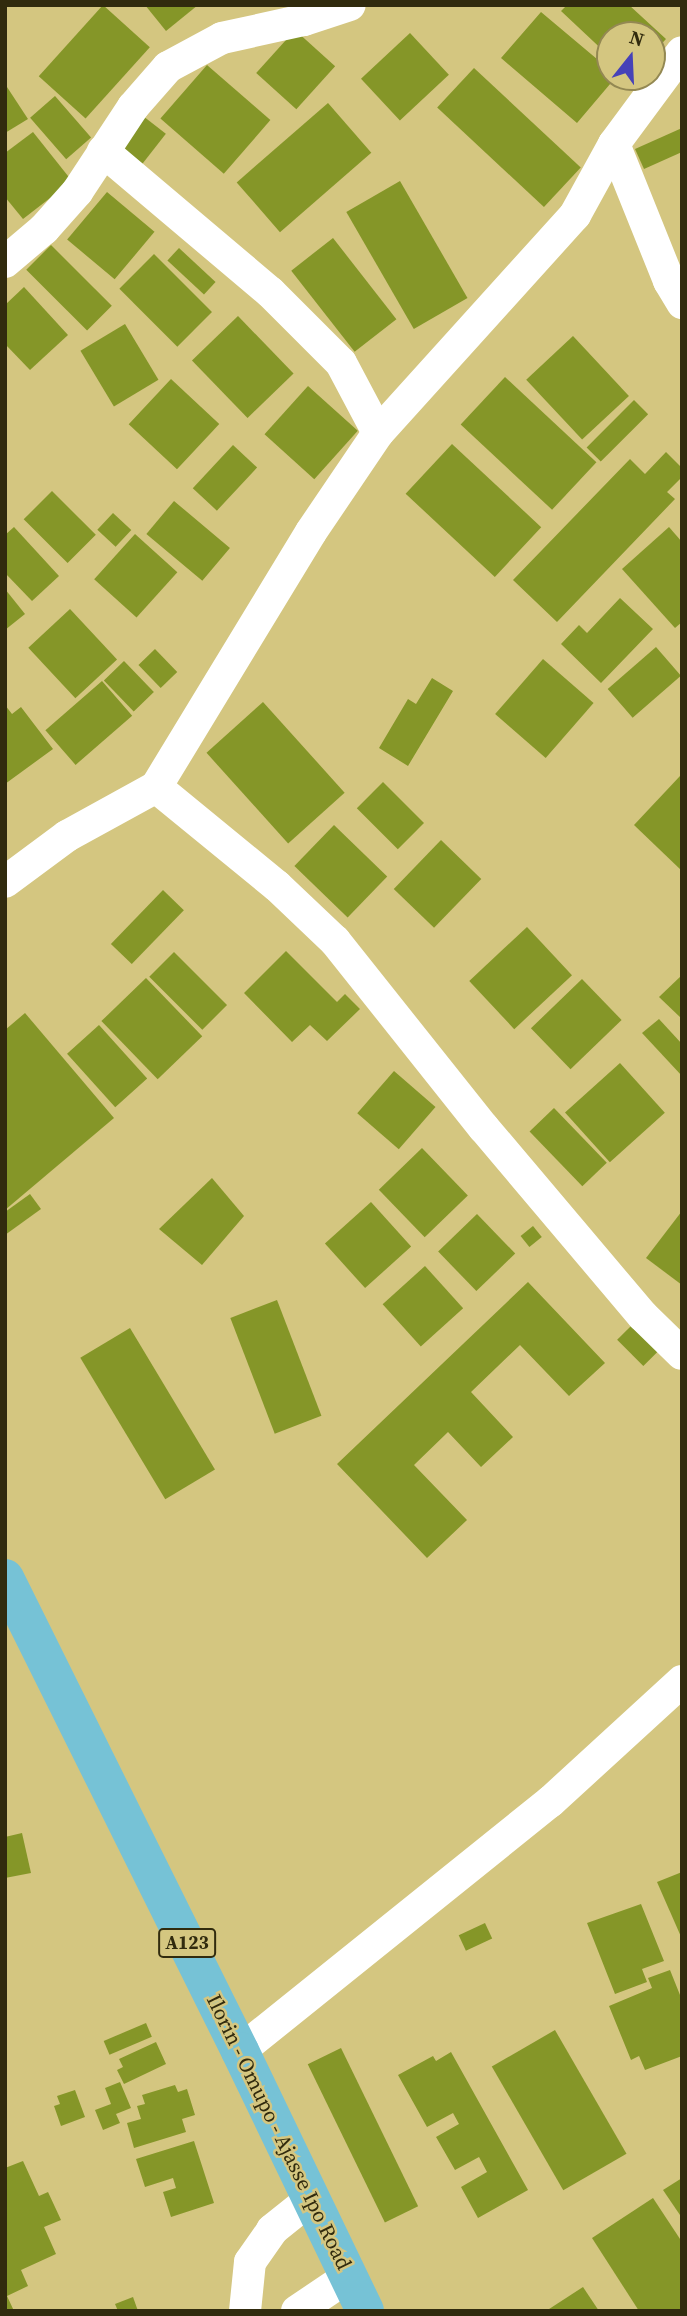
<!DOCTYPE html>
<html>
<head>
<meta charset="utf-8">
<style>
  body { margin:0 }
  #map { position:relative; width:687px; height:2316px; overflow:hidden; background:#d4c680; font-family:"Source Serif 4",serif }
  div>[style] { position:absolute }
  .building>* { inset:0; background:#859628; transform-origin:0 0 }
  .minor>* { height:32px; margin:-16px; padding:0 16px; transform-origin:16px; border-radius:16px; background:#fff }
  .trunk>* { height:38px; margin:-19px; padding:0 19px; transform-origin:19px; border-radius:19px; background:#76c2d6 }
  span { translate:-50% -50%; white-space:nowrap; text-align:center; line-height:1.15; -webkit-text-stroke:5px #d4c680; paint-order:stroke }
  .shield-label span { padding:2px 5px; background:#d4c680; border:2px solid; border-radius:5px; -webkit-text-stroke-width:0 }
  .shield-label { font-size:19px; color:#312b0e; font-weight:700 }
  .street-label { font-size:21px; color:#312b0e }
  .frame { position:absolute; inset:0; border:7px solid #312b0e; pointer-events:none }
  .north { position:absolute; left:596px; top:21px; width:70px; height:70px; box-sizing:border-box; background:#d4c680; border:2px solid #938852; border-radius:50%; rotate:18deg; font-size:19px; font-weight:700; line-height:28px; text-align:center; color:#312b0e }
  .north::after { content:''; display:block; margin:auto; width:24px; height:32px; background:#4642b8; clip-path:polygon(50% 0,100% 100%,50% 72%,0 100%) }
</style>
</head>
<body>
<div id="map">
  <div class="building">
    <div style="left:103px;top:5px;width:63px;height:96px;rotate:42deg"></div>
    <div style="clip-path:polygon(145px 5px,198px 5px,166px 31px)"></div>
    <div style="clip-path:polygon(567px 5px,629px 5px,666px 39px,652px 54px,652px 35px,610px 35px,610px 57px,561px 11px)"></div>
    <div style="clip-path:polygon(541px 12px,610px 70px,610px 77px,616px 77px,577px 123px,501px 58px)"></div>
    <div style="left:295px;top:30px;width:54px;height:58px;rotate:42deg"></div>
    <div style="left:410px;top:33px;width:57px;height:67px;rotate:47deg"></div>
    <div style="left:207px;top:65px;width:84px;height:71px;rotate:41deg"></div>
    <div style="left:474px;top:68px;width:146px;height:54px;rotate:43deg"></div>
    <div style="clip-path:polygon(5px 84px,28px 119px,5px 133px)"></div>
    <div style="left:55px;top:96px;width:55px;height:33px;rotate:49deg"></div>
    <div style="left:328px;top:103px;width:66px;height:121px;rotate:49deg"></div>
    <div style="left:143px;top:116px;width:29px;height:38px;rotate:38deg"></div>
    <div style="clip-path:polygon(682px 128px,682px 152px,644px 169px,635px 149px)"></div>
    <div style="clip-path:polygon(33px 132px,72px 181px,23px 219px,5px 197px,5px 153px)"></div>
    <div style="left:400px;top:181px;width:135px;height:62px;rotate:60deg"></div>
    <div style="left:107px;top:192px;width:62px;height:62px;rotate:40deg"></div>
    <div style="left:333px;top:238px;width:103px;height:53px;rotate:52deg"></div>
    <div style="left:51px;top:245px;width:86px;height:35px;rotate:45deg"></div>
    <div style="left:179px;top:248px;width:50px;height:17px;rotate:43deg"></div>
    <div style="left:154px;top:254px;width:82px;height:49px;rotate:45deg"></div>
    <div style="clip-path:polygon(24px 287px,68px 335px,30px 370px,5px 344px,5px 305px)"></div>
    <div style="left:238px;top:316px;width:80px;height:64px;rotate:46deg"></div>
    <div style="left:125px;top:324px;width:65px;height:52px;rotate:59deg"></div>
    <div style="left:573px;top:336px;width:82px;height:64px;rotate:47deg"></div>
    <div style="left:505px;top:377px;width:125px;height:65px;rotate:43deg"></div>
    <div style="left:171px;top:379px;width:66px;height:62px;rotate:43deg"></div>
    <div style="left:308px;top:386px;width:67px;height:65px;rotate:42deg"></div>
    <div style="left:634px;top:400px;width:20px;height:67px;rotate:45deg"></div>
    <div style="left:452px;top:444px;width:122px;height:68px;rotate:43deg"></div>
    <div style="left:233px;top:445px;width:33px;height:59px;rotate:43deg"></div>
    <div style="clip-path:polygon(666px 452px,682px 468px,682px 477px,667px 492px,675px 499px,557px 622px,513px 580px,630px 459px,645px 474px)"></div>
    <div style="left:52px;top:491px;width:62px;height:40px;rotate:45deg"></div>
    <div style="left:174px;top:501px;width:73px;height:43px;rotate:40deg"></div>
    <div style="left:113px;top:513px;width:25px;height:23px;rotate:43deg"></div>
    <div style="clip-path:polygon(14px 527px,59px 576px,32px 601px,5px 573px,5px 535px)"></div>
    <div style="clip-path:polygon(669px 527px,682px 542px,682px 622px,675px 628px,622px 569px)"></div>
    <div style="left:135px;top:534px;width:57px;height:61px;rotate:42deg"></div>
    <div style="clip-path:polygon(5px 589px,25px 614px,5px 630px)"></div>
    <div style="clip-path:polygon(620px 598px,653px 629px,601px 683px,561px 644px,579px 625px,587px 633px)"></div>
    <div style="left:70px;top:609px;width:69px;height:57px;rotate:47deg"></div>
    <div style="left:656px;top:647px;width:38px;height:64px;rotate:49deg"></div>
    <div style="left:155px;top:649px;width:32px;height:23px;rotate:46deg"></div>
    <div style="left:543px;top:659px;width:67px;height:73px;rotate:41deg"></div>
    <div style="left:124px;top:661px;width:43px;height:28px;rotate:46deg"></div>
    <div style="clip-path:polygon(432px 678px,453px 691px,408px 766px,379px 748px,408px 699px,416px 704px)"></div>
    <div style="left:102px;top:681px;width:46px;height:75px;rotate:49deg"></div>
    <div style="left:263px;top:702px;width:122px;height:76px;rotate:48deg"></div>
    <div style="clip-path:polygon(5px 705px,12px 714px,21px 707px,53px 749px,5px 784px)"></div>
    <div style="clip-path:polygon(680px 776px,682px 778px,682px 871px,634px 825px)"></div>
    <div style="left:383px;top:782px;width:58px;height:37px;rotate:45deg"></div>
    <div style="left:334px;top:825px;width:74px;height:57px;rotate:44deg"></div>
    <div style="left:441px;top:840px;width:56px;height:68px;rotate:44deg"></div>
    <div style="left:163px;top:890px;width:29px;height:75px;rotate:44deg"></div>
    <div style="left:527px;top:927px;width:66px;height:79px;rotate:47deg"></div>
    <div style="clip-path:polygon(286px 951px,337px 1002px,345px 994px,360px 1009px,327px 1041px,310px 1025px,292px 1042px,244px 993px)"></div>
    <div style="left:174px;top:952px;width:75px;height:35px;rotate:45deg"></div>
    <div style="clip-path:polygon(682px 975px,682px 1019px,659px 997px)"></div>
    <div style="left:146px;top:978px;width:81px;height:62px;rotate:46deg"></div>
    <div style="left:582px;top:979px;width:57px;height:71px;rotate:46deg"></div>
    <div style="clip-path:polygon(25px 1013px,114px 1118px,5px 1210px,5px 1030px)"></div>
    <div style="clip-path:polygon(659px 1019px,682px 1044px,682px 1076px,642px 1033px)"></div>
    <div style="left:99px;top:1025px;width:72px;height:43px;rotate:48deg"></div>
    <div style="left:620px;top:1063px;width:67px;height:74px;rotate:48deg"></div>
    <div style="left:394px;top:1071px;width:55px;height:56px;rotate:41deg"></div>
    <div style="left:554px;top:1108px;width:76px;height:34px;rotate:46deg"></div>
    <div style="left:422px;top:1148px;width:66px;height:60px;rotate:46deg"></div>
    <div style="clip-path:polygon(212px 1178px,244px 1216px,202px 1265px,159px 1229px)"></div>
    <div style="clip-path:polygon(30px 1194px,41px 1209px,5px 1235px,5px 1212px)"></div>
    <div style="left:371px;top:1202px;width:60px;height:62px;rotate:48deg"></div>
    <div style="clip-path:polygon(682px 1211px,682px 1285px,646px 1258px)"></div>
    <div style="left:477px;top:1214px;width:55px;height:54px;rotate:46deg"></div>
    <div style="left:533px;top:1226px;width:14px;height:16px;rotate:51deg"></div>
    <div style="left:425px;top:1266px;width:57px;height:57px;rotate:48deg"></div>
    <div style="clip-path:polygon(528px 1282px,605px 1363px,569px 1396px,520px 1345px,471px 1392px,513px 1437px,481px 1467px,448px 1432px,414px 1465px,467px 1520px,427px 1558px,337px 1464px)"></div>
    <div style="left:277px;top:1300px;width:124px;height:50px;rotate:69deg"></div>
    <div style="left:632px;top:1325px;width:37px;height:21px;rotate:45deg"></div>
    <div style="left:130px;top:1328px;width:165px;height:58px;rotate:59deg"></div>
    <div style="clip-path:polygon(22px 1833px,31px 1873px,5px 1878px,5px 1837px)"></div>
    <div style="clip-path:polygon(682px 1872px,682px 1939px,657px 1882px)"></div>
    <div style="clip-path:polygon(641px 1904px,664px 1961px,642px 1969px,647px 1982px,615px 1994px,587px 1923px)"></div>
    <div style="left:485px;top:1923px;width:17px;height:29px;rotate:65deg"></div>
    <div style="clip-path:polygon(670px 1970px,682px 2000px,682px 2056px,645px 2070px,639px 2056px,631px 2060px,609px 2006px,652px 1988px,648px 1978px)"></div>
    <div style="left:146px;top:2023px;width:15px;height:46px;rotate:67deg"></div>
    <div style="left:555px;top:2030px;width:143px;height:73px;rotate:60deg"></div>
    <div style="clip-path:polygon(156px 2042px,166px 2064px,124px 2084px,117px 2070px,123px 2067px,119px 2059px)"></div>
    <div style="left:341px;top:2048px;width:176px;height:37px;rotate:64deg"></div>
    <div style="clip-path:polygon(451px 2052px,528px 2190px,478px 2218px,461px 2187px,487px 2172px,479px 2157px,455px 2170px,436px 2137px,459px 2124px,453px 2113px,427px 2127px,398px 2075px,433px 2056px,436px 2061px)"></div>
    <div style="clip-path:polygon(120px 2082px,131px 2108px,116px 2114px,120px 2123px,103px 2130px,95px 2110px,111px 2104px,105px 2088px)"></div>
    <div style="clip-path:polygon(175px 2085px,178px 2092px,187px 2089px,195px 2115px,182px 2119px,186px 2132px,134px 2148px,127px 2123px,141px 2119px,137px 2106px,145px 2104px,142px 2095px)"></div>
    <div style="clip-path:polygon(75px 2090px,85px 2117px,61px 2126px,54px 2106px,60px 2104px,57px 2096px)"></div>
    <div style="clip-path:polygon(194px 2141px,214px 2203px,171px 2217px,163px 2192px,176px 2188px,173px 2178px,145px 2187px,136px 2159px)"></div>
    <div style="clip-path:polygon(23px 2161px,39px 2196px,48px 2192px,61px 2220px,44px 2227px,56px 2254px,21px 2270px,28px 2286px,7px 2296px,14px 2311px,5px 2311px,5px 2168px)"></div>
    <div style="clip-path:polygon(682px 2178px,682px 2218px,663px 2190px)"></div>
    <div style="clip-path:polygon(653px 2198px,682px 2242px,682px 2311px,639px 2311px,592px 2238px)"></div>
    <div style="clip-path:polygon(583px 2287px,599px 2311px,546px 2311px)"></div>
    <div style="clip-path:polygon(133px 2297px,138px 2311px,118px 2311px,115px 2304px)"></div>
  </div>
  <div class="minor">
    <div style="left:614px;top:144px;width:148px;rotate:68.1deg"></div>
    <div style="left:669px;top:281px;width:26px;rotate:59deg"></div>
    <div style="left:103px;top:151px;width:219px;rotate:40.2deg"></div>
    <div style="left:270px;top:292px;width:100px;rotate:45deg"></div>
    <div style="left:341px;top:363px;width:79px;rotate:62.1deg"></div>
    <div style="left:5px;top:262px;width:51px;rotate:-40.2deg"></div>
    <div style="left:44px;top:229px;width:50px;rotate:-48.3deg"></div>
    <div style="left:77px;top:192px;width:102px;rotate:-56.6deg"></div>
    <div style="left:133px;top:107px;width:53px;rotate:-48.8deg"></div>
    <div style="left:168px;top:67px;width:61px;rotate:-28.2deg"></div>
    <div style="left:222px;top:38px;width:84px;rotate:-12.4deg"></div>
    <div style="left:304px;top:20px;width:48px;rotate:-18.1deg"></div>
    <div style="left:156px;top:787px;width:156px;rotate:39.3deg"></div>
    <div style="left:277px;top:886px;width:80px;rotate:43.5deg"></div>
    <div style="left:335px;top:941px;width:239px;rotate:51.5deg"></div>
    <div style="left:484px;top:1128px;width:246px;rotate:49.8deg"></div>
    <div style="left:643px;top:1316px;width:54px;rotate:44.3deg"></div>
    <div style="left:5px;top:882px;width:77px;rotate:-36.6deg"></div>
    <div style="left:67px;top:836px;width:102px;rotate:-28.8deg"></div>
    <div style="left:156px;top:787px;width:298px;rotate:-58.7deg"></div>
    <div style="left:311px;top:532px;width:120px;rotate:-55.9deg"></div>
    <div style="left:378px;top:433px;width:294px;rotate:-47.9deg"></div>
    <div style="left:575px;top:215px;width:81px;rotate:-61.2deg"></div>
    <div style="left:614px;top:144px;width:114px;rotate:-53.5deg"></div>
    <div style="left:240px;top:2051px;width:398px;rotate:-38.8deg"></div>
    <div style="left:550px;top:1802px;width:179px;rotate:-42.5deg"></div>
    <div style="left:245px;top:2311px;width:49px;rotate:-84.2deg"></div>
    <div style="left:250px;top:2262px;width:39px;rotate:-55deg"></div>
    <div style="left:272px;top:2230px;width:51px;rotate:-38.7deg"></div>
    <div style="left:297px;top:2311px;width:63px;rotate:-33.9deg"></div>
  </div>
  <div class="trunk">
    <div style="left:5px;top:1578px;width:528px;rotate:63.58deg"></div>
    <div style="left:240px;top:2051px;width:288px;rotate:64.3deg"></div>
  </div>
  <div class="shield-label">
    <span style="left:187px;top:1943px">A123</span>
  </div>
  <div class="street-label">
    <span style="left:279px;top:2132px;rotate:64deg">Ilorin - Omupo - Ajasse Ipo Road</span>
  </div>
  <div class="frame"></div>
  <div class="north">N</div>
</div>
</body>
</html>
